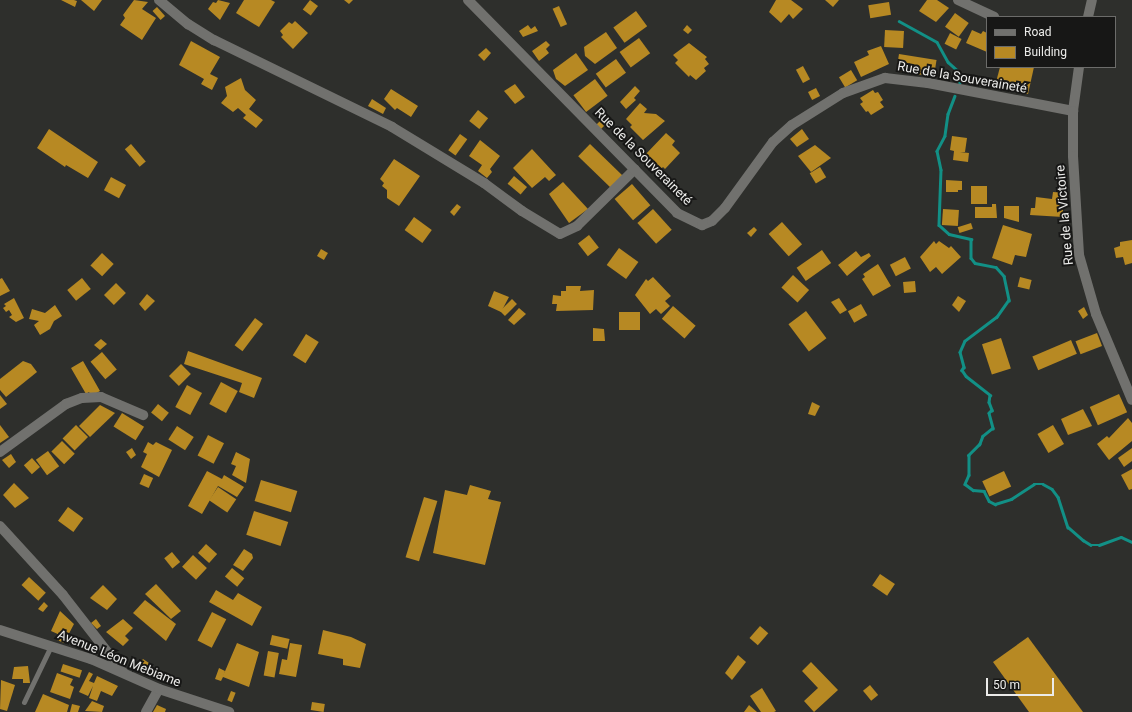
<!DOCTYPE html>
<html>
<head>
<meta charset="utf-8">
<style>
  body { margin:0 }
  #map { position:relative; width:1132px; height:712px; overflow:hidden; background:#2e2f2c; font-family:Roboto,sans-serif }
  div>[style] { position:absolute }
  .stream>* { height:2.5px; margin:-1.25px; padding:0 1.25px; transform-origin:1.25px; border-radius:1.25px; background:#129086 }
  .building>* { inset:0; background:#b78923; transform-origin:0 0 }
  .service>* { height:5px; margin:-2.5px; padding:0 2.5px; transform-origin:2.5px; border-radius:2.5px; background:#71716e }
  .minor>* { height:10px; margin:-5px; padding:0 5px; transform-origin:5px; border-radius:5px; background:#71716e }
  .tertiary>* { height:10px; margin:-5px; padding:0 5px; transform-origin:5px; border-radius:5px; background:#71716e }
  span { translate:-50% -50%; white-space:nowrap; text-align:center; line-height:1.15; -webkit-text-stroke:4px #171716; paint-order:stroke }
  .street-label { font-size:13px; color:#ebebe9 }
  .legend { position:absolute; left:986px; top:16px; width:130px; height:52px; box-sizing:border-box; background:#171716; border:1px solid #6c6c6a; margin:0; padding:5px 7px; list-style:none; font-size:12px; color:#ebebe9 }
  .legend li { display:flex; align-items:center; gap:8px; height:20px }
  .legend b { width:20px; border:1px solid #6c6c6a }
  .scale { position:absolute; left:986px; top:678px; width:68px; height:18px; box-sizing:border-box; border:2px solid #ebebe9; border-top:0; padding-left:5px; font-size:12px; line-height:14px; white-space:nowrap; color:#ebebe9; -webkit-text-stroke:3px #171716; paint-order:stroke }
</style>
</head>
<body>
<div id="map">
  <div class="stream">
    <div style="left:899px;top:21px;width:43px;rotate:28.9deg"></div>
    <div style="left:937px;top:42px;width:23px;rotate:61deg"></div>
    <div style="left:948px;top:62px;width:13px;rotate:42deg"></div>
    <div style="left:958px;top:71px;width:12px;rotate:81deg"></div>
    <div style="left:955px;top:96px;width:19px;rotate:111deg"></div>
    <div style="left:948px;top:114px;width:22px;rotate:98deg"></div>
    <div style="left:945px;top:136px;width:17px;rotate:118deg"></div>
    <div style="left:937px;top:151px;width:19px;rotate:78deg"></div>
    <div style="left:941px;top:170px;width:55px;rotate:92.1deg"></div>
    <div style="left:939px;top:225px;width:13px;rotate:42deg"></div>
    <div style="left:949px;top:234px;width:23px;rotate:13deg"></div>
    <div style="left:971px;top:239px;width:19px;rotate:90deg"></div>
    <div style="left:971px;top:258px;width:6px;rotate:51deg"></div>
    <div style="left:975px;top:263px;width:21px;rotate:11deg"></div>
    <div style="left:996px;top:267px;width:12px;rotate:48deg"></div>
    <div style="left:1004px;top:276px;width:25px;rotate:78deg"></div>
    <div style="left:1009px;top:300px;width:21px;rotate:125deg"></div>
    <div style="left:997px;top:317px;width:40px;rotate:143deg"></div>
    <div style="left:965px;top:341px;width:12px;rotate:114deg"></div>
    <div style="left:960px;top:352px;width:16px;rotate:75deg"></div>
    <div style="left:964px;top:367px;width:4px;rotate:124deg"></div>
    <div style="left:962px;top:370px;width:7px;rotate:56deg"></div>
    <div style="left:966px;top:376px;width:31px;rotate:38deg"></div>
    <div style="left:990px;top:395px;width:7px;rotate:98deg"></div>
    <div style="left:989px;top:402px;width:9px;rotate:69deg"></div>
    <div style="left:992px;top:410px;width:4px;rotate:135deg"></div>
    <div style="left:989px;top:413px;width:16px;rotate:75deg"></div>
    <div style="left:993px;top:428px;width:13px;rotate:141deg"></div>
    <div style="left:983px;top:436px;width:9px;rotate:111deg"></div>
    <div style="left:980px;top:444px;width:16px;rotate:135deg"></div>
    <div style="left:969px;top:455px;width:20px;rotate:90deg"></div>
    <div style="left:969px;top:475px;width:10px;rotate:114deg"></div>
    <div style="left:965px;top:484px;width:10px;rotate:37deg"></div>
    <div style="left:973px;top:490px;width:11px;rotate:5deg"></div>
    <div style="left:984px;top:491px;width:11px;rotate:63deg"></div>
    <div style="left:989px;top:501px;width:7px;rotate:27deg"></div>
    <div style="left:995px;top:504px;width:17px;rotate:-17deg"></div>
    <div style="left:1011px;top:499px;width:27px;rotate:-33deg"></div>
    <div style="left:1034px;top:484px;width:9px"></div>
    <div style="left:1043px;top:484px;width:10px;rotate:29deg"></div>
    <div style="left:1052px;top:489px;width:10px;rotate:53deg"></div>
    <div style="left:1058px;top:497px;width:32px;rotate:72deg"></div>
    <div style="left:1068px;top:527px;width:20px;rotate:41deg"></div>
    <div style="left:1083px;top:540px;width:9px;rotate:32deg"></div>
    <div style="left:1091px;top:545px;width:8px"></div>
    <div style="left:1099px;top:545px;width:23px;rotate:-20deg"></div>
    <div style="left:1121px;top:537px;width:12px;rotate:24deg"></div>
  </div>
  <div class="building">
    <div style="clip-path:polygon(61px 0,74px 0,77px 1px,75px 7px)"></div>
    <div style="clip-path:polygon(81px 0,102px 0,94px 11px)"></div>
    <div style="clip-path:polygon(134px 0,148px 2px,142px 9px,156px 18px,142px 40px,120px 25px,125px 18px,123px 15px)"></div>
    <div style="clip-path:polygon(218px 0,230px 3px,220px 20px,208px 9px,213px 2px,216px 3px)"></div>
    <div style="clip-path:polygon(244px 0,271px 0,275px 2px,259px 27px,236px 13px)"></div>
    <div style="left:310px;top:0;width:10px;height:12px;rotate:37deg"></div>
    <div style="clip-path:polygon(344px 0,353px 0,349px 4px)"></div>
    <div style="clip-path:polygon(776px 0,791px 0,803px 9px,793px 19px,789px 14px,781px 23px,769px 12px)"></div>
    <div style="clip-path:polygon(825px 0,839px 0,833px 7px)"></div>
    <div style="clip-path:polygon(927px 0,937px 0,949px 8px,936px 22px,919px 11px)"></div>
    <div style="left:889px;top:2px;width:13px;height:21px;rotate:81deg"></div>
    <div style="left:559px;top:6px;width:20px;height:7px;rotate:66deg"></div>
    <div style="left:157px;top:7px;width:12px;height:6px;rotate:48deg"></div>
    <div style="left:636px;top:11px;width:19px;height:28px;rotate:54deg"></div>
    <div style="left:955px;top:13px;width:17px;height:17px;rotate:36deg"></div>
    <div style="clip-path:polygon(295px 21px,308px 33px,293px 49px,281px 37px,283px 35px,280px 31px,289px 22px,292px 24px)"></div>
    <div style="clip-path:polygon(528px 25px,531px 29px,535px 26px,538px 31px,523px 37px,519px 31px)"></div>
    <div style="clip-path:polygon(687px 25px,692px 30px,688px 34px,683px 30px)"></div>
    <div style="left:885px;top:30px;width:19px;height:17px;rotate:3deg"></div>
    <div style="clip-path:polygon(972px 30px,981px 34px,983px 31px,987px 33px,987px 52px,966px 43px)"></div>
    <div style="clip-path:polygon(606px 32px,617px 48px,595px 64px,585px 56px,584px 47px)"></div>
    <div style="left:950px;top:33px;width:13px;height:12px;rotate:27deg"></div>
    <div style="left:639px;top:38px;width:19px;height:24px;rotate:54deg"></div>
    <div style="clip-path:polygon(191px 41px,220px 57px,210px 74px,218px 78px,212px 90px,201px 84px,204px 79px,179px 65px)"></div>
    <div style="clip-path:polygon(546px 41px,550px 45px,546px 49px,549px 53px,539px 61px,532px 51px)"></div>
    <div style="clip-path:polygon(689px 43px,707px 57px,705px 59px,709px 64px,704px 68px,706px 71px,696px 80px,690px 75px,689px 77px,675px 63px,678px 60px,673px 55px)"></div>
    <div style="clip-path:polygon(881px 46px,889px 64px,861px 77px,854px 62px,869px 55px,867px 51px)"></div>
    <div style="clip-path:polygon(486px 48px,491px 53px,484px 61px,478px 55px)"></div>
    <div style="clip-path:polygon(576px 53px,588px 70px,565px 86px,556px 79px,553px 70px)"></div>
    <div style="left:899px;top:54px;width:38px;height:17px;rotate:9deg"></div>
    <div style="left:616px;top:59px;width:17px;height:25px;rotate:54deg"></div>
    <div style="left:803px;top:66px;width:15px;height:8px;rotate:62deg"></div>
    <div style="clip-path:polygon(1000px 67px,1034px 67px,1028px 94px,995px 86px)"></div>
    <div style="left:851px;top:70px;width:12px;height:14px;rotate:59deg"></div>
    <div style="clip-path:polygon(241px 78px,245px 90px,256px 100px,249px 109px,263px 120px,256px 128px,243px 118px,246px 115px,238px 108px,233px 112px,221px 103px,227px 96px,225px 87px)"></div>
    <div style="left:595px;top:79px;width:21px;height:27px;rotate:53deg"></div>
    <div style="clip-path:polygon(515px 84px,525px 97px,515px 104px,504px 91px)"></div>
    <div style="clip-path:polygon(635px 86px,640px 91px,634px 98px,636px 100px,626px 109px,620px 102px)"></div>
    <div style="left:816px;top:88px;width:9px;height:9px;rotate:63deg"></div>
    <div style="clip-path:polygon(391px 89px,418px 106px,411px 117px,397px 108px,395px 110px,384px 99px)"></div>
    <div style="clip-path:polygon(873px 90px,875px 93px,878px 92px,883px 100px,880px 102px,884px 107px,871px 115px,868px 111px,866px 112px,860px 104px,863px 102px,860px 98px)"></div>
    <div style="clip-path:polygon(372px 99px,386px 108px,383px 114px,368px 106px)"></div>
    <div style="clip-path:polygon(640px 103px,647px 109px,644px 113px,656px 114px,665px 121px,643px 140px,630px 127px,632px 125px,626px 119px)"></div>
    <div style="left:478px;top:110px;width:13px;height:14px;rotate:39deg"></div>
    <div style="clip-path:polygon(601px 120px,606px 124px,601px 129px,596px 125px)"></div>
    <div style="clip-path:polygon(49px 129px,98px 162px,88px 178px,66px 165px,65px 167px,37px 148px)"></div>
    <div style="clip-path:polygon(802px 129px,809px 139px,797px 147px,790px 139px)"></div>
    <div style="clip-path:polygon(666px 133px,675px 141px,672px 145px,680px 153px,665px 169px,663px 167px,660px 170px,645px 155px)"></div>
    <div style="left:460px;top:134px;width:9px;height:20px;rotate:36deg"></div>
    <div style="clip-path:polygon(952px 136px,967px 138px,965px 152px,960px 152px,969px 153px,968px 162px,953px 160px,954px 151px,950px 150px)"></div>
    <div style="clip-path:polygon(480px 140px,500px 156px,490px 169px,492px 172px,487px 178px,478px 171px,482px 165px,469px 156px)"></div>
    <div style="left:131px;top:144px;width:23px;height:8px;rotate:50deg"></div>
    <div style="left:590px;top:144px;width:47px;height:17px;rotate:44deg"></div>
    <div style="clip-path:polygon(815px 145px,831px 158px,811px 172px,798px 156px)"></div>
    <div style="clip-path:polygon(532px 149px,556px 175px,549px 181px,545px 177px,532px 188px,513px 168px)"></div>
    <div style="clip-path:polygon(394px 159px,420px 176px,399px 206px,387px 198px,387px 190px,382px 186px,384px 183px,380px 179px)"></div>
    <div style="left:820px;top:167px;width:12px;height:12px;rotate:59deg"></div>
    <div style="left:514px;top:176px;width:17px;height:10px;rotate:40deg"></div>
    <div style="left:111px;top:177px;width:17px;height:15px;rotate:28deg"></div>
    <div style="clip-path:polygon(946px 180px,962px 181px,962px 190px,958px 190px,958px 192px,946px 192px)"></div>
    <div style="clip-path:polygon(563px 182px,588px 209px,569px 223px,549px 194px)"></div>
    <div style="left:632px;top:184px;width:28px;height:23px;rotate:49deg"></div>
    <div style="left:971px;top:186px;width:16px;height:18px"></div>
    <div style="clip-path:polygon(1053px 192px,1067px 193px,1066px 200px,1063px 200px,1063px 217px,1030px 215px,1031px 208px,1035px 208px,1036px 197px,1052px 199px)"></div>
    <div style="clip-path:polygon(457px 204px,461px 207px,454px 216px,450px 212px)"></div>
    <div style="clip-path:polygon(992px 204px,996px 204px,997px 218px,975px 218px,975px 207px,992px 207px)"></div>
    <div style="clip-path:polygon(1004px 206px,1019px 206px,1019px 222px,1004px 218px)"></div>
    <div style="left:653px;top:209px;width:28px;height:21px;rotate:48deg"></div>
    <div style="left:943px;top:209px;width:16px;height:16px;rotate:4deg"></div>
    <div style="left:414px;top:217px;width:22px;height:16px;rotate:36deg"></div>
    <div style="left:782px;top:222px;width:30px;height:18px;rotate:48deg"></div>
    <div style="left:971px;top:223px;width:6px;height:14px;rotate:72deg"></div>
    <div style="clip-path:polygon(1003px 225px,1032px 234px,1026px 257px,1015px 255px,1012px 265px,992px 258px)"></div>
    <div style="clip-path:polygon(754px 227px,757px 230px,751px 237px,747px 233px)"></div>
    <div style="left:589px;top:235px;width:16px;height:14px;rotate:52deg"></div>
    <div style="clip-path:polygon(1132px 240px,1132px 263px,1125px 265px,1123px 257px,1116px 258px,1114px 248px,1120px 246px,1120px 242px)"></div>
    <div style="clip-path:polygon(934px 241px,936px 244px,939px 241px,949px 248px,951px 246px,961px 257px,942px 274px,936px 267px,930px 272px,920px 257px)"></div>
    <div style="left:619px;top:248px;width:24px;height:21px;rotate:36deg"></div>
    <div style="left:321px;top:249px;width:8px;height:8px;rotate:30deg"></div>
    <div style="left:822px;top:250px;width:16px;height:31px;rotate:55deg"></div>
    <div style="clip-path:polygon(856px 251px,861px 257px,869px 253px,871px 256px,847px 276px,838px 265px)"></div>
    <div style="left:102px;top:253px;width:16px;height:17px;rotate:43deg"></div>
    <div style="left:905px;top:257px;width:13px;height:17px;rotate:63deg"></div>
    <div style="clip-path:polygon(878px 264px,891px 286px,873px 296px,862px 279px,865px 277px,863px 274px)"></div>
    <div style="left:793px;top:275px;width:22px;height:17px;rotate:43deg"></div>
    <div style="clip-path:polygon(653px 277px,671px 296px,665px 301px,670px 306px,661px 314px,656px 309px,650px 314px,635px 295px,646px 279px,648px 281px)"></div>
    <div style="left:1020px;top:277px;width:12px;height:10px;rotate:14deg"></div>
    <div style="clip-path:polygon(2px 278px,10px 291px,0 296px,0 279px)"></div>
    <div style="left:82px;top:278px;width:14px;height:19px;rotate:51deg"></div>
    <div style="left:915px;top:281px;width:11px;height:12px;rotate:85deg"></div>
    <div style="left:116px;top:283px;width:14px;height:17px;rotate:45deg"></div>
    <div style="clip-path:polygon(566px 286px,581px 286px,580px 291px,594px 290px,593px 310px,556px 311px,557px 304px,552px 304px,553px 295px,561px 296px,561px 291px,566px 291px)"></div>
    <div style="clip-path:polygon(494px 291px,509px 297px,501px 312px,488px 306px)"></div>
    <div style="clip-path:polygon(147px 294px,155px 301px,145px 311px,139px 304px)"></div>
    <div style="clip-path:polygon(958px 296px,966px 301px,959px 312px,952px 305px)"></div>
    <div style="clip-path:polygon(14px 298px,24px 318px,16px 322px,9px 317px,12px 315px,9px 310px,6px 312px,3px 308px,6px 306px,4px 304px)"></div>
    <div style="clip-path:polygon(839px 298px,847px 310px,840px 314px,831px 302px)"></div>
    <div style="left:512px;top:299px;width:7px;height:17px;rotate:45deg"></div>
    <div style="left:861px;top:304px;width:13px;height:15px;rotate:61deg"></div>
    <div style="clip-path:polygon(55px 305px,62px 316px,54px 321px,50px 329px,40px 335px,34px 325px,39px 321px,29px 319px,32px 309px,45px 313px)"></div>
    <div style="left:673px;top:306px;width:30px;height:17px;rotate:41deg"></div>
    <div style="clip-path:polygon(1084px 307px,1088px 315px,1083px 319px,1078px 311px)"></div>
    <div style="clip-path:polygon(519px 308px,526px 314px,514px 325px,508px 320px)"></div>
    <div style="left:806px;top:311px;width:34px;height:22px;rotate:53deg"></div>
    <div style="left:619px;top:312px;width:21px;height:18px"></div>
    <div style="left:255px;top:318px;width:10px;height:34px;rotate:37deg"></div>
    <div style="clip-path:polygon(593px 328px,604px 329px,605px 341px,593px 341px)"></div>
    <div style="left:1097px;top:333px;width:14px;height:23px;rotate:69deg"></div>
    <div style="left:306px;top:334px;width:15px;height:25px;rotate:32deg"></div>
    <div style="left:1001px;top:338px;width:32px;height:20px;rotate:72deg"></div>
    <div style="clip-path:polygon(101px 339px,107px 344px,100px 350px,94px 345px)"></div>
    <div style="left:1071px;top:340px;width:15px;height:42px;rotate:67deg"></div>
    <div style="clip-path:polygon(188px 351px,262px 378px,254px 398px,239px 392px,242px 383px,184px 364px)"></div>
    <div style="left:102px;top:352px;width:23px;height:15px;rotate:50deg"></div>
    <div style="clip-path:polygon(23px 361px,31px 364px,37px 372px,6px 397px,0 390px,0 379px)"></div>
    <div style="clip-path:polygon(83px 361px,100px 391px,91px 396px,89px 392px,86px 394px,71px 368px)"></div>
    <div style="left:181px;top:364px;width:14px;height:17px;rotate:45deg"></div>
    <div style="left:221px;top:382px;width:19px;height:25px;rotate:28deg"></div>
    <div style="left:187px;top:385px;width:17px;height:25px;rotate:28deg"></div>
    <div style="left:1119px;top:394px;width:20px;height:32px;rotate:66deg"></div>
    <div style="clip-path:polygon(0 395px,7px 404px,0 409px)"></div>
    <div style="clip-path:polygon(812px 402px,820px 406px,815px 416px,808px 414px)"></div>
    <div style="left:158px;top:404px;width:14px;height:11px;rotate:39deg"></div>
    <div style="clip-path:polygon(100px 405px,115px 413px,90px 437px,79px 426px)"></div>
    <div style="clip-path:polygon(1083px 409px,1092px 426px,1068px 435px,1061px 419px)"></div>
    <div style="left:122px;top:413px;width:26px;height:16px;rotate:32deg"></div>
    <div style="clip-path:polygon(1128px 418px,1132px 423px,1132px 441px,1109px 460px,1097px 444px,1107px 436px,1109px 438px)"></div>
    <div style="clip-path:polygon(0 425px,9px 437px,0 443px)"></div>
    <div style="left:76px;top:425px;width:17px;height:19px;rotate:45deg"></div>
    <div style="left:1053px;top:425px;width:22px;height:18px;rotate:60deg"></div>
    <div style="left:177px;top:426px;width:20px;height:16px;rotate:33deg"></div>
    <div style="left:208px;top:435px;width:18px;height:23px;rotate:27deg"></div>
    <div style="left:62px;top:441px;width:18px;height:15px;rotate:45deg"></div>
    <div style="clip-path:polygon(148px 442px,153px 445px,156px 442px,172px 450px,159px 477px,141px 467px,147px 454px,143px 452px)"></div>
    <div style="clip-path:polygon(132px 448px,136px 455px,131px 459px,126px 452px)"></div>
    <div style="clip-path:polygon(1132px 448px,1132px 461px,1124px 467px,1118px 458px)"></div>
    <div style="left:48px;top:451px;width:19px;height:15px;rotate:54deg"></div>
    <div style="clip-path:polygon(236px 452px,250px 459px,246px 483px,232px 475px,236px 466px,231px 464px)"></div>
    <div style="clip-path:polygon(11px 454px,16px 462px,9px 468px,2px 460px)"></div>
    <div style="left:32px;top:458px;width:12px;height:11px;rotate:48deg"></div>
    <div style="clip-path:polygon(1132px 469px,1132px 489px,1129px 490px,1121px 475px)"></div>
    <div style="clip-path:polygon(207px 471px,222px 479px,224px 475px,244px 487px,237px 497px,218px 486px,202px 514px,188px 506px)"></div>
    <div style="left:1004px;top:471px;width:17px;height:24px;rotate:65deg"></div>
    <div style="left:144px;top:474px;width:10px;height:11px;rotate:24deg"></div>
    <div style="left:261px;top:480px;width:38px;height:22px;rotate:17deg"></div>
    <div style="clip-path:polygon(14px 483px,29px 498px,15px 508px,3px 495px)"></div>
    <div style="clip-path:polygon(470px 485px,491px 491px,488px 499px,501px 502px,485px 565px,433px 553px,445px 490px,467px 495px)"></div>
    <div style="left:218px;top:487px;width:22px;height:16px;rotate:34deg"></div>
    <div style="left:424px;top:497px;width:14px;height:63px;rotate:17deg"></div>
    <div style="left:68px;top:507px;width:19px;height:17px;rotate:36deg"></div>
    <div style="left:254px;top:511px;width:36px;height:25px;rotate:18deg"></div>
    <div style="left:206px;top:544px;width:15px;height:12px;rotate:42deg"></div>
    <div style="clip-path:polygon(244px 549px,252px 554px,253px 558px,243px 571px,233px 565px)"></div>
    <div style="left:172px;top:552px;width:13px;height:10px;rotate:51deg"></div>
    <div style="left:193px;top:555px;width:19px;height:16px;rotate:43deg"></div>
    <div style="left:232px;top:568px;width:16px;height:11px;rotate:40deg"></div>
    <div style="left:880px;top:574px;width:18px;height:14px;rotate:34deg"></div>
    <div style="left:29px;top:577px;width:23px;height:11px;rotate:43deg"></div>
    <div style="clip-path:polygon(156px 584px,181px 611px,171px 619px,145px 594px)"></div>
    <div style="clip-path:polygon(103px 585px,117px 599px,107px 610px,90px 598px)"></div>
    <div style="clip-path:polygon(216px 590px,233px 600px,238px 593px,262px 607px,252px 626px,209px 602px)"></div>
    <div style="clip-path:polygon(145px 600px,176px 624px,166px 641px,133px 613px)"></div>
    <div style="clip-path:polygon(44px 602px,48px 606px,43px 612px,38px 609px)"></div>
    <div style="clip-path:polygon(60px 611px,74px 624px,64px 643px,57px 640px,60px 635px,51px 631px)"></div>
    <div style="left:212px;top:612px;width:16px;height:32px;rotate:27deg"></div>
    <div style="clip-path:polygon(96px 619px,101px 626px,97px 629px,91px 623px)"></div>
    <div style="clip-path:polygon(123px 619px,133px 628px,125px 636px,129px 640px,123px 646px,106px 632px)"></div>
    <div style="left:760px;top:626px;width:11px;height:16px;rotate:41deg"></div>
    <div style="clip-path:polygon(323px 630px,351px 637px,366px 644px,360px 668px,343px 665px,343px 659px,318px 654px)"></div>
    <div style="left:272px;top:635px;width:18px;height:10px;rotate:13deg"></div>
    <div style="clip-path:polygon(1028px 637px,1083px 712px,1029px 712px,993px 662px)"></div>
    <div style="clip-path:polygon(237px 643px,259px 652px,249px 687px,223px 677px,221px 681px,215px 679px,219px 668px,225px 671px,223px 676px)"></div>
    <div style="clip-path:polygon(290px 643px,302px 645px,296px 677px,279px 674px,282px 659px,287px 660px)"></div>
    <div style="left:268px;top:651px;width:11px;height:25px;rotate:10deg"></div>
    <div style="clip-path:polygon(738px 655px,746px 662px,732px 680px,725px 673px)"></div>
    <div style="clip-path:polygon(143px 659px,149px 663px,143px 672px,136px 668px)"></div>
    <div style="clip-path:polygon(811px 662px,838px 690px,814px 712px,804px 701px,818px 688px,802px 671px)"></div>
    <div style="left:63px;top:664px;width:20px;height:8px;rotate:18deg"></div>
    <div style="clip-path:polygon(28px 666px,30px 683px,23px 683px,23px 679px,12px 679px,14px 667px)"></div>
    <div style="clip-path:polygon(89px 672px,93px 674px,89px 681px,94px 683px,97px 676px,118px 686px,112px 696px,101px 691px,97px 701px,89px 698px,93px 686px,88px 696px,79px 692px)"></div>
    <div style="clip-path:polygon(57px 673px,73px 679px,70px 685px,74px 687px,70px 699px,50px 692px)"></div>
    <div style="clip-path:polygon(1px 680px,15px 685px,7px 711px,0 709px)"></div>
    <div style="left:870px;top:685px;width:13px;height:9px;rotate:51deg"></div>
    <div style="clip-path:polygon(762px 688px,776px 711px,774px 712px,761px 712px,750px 696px)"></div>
    <div style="left:231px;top:691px;width:5px;height:10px;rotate:22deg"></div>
    <div style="clip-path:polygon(43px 694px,69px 705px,67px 712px,35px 712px)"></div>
    <div style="clip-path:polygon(92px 701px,104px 706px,102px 712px,85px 711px)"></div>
    <div style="left:312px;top:702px;width:13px;height:8px;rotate:9deg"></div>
    <div style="clip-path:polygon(72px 704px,80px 706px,78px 712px,70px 712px)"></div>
    <div style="clip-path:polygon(157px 705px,166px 709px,165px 712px,153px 712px)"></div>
    <div style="clip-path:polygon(749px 705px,757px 712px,744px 712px)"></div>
  </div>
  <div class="service">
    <div style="left:24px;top:702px;width:62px;rotate:-64.3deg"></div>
  </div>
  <div class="minor">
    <div style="left:159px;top:0;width:38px;rotate:40deg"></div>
    <div style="left:188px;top:24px;width:31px;rotate:32deg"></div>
    <div style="left:214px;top:40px;width:198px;rotate:26deg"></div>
    <div style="left:392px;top:127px;width:108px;rotate:31.3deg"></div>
    <div style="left:484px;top:183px;width:47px;rotate:36.4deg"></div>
    <div style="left:522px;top:211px;width:44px;rotate:31.2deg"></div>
    <div style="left:560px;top:234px;width:19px;rotate:-25deg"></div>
    <div style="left:577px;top:226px;width:81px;rotate:-44.5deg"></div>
    <div style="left:468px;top:0;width:298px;rotate:45.5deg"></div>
    <div style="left:677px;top:213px;width:28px;rotate:26deg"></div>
    <div style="left:702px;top:225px;width:11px;rotate:-22deg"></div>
    <div style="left:712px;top:221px;width:18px;rotate:-45deg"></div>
    <div style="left:725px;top:208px;width:82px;rotate:-54deg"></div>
    <div style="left:773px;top:142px;width:25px;rotate:-42deg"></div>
    <div style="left:792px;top:125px;width:60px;rotate:-32.1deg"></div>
    <div style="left:843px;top:93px;width:45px;rotate:-19.7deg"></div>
    <div style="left:885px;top:78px;width:43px;rotate:6.6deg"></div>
    <div style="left:928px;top:83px;width:148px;rotate:10.9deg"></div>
    <div style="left:958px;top:0;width:40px;rotate:25deg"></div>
    <div style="left:1088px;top:17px;width:17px;rotate:-77deg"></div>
    <div style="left:1079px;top:67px;width:44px;rotate:97.8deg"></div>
    <div style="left:1073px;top:111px;width:45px;rotate:90deg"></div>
    <div style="left:1073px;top:156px;width:99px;rotate:86.5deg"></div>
    <div style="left:1079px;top:255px;width:61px;rotate:73.9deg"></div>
    <div style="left:1096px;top:314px;width:93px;rotate:67.3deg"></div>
    <div style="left:0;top:452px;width:82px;rotate:-36deg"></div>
    <div style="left:66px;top:404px;width:17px;rotate:-21deg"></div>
    <div style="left:82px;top:398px;width:19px;rotate:-3deg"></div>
    <div style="left:101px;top:397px;width:46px;rotate:23.2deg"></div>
    <div style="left:0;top:526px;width:93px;rotate:47.6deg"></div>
    <div style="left:63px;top:595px;width:98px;rotate:52.1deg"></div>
    <div style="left:146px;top:712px;width:26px;rotate:-61deg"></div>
  </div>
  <div class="tertiary">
    <div style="left:0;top:630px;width:96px;rotate:17.7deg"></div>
    <div style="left:91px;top:659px;width:74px;rotate:23.8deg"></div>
    <div style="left:159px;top:689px;width:74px;rotate:18.2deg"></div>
  </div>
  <div class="street-label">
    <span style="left:962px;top:78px;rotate:10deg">Rue de la Souveraineté</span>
    <span style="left:643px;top:157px;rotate:45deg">Rue de la Souveraineté</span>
    <span style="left:1065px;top:215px;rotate:-95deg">Rue de la Victoire</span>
    <span style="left:119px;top:659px;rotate:22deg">Avenue Léon Mebiame</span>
  </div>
  <ul class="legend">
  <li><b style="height:5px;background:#71716e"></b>Road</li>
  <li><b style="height:11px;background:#b78923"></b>Building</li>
  </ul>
  <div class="scale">50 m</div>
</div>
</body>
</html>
